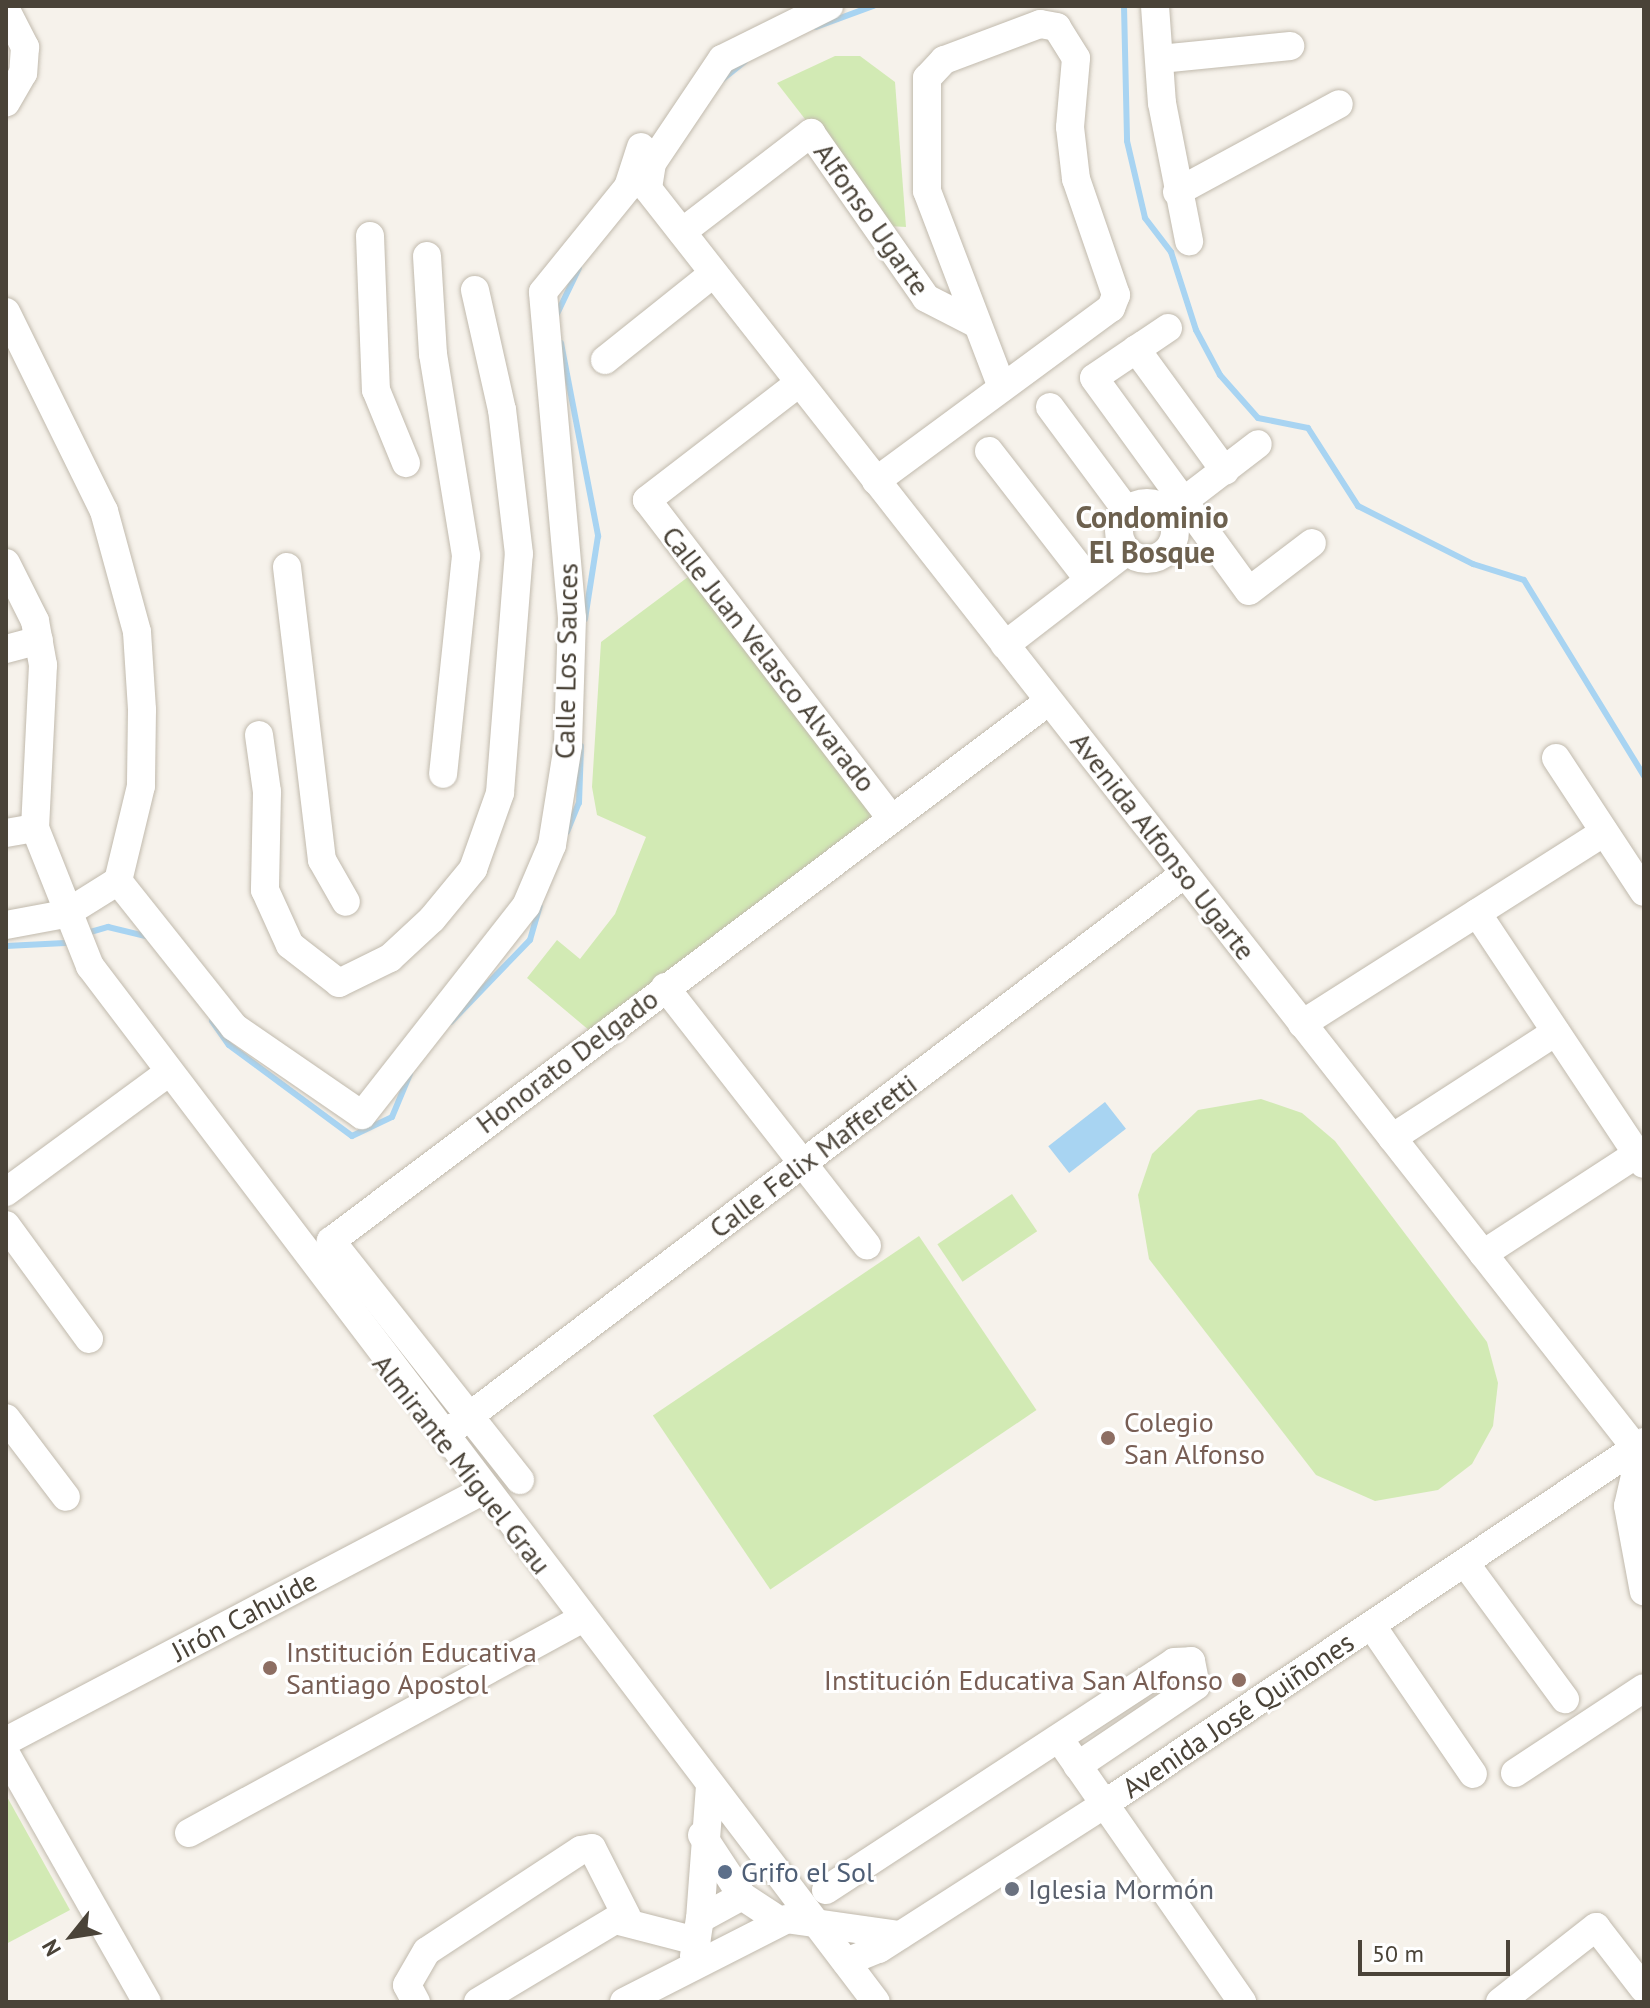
<!DOCTYPE html>
<html>
<head>
<meta charset="utf-8">
<style>
  body { margin:0 }
  #map { position:relative; width:1650px; height:2008px; overflow:hidden; background:#f6f2eb; font-family:"PT Sans",sans-serif }
  div>[style] { position:absolute }
  .green>* { inset:0; background:#d2eab4; transform-origin:0 0 }
  .water>* { inset:0; background:#a8d4f2; transform-origin:0 0 }
  .stream>* { height:6px; margin:-3px; padding:0 3px; transform-origin:3px; border-radius:3px; background:#a8d4f2 }
  .roads { filter:drop-shadow(0 0 2px #c1baad) drop-shadow(0 0 2px #c1baad) }
  .minor>* { height:28px; margin:-14px; padding:0 14px; transform-origin:14px; border-radius:14px; background:#fff }
  .minor>.ring { margin:-14px; padding:0; box-sizing:content-box; background:none; border:28px solid #fff; border-radius:50% }
  .dots>* { width:22px; height:22px; translate:-50% -50%; box-sizing:border-box; border:4px solid #fff; border-radius:50% }
  span { translate:-50% -50%; white-space:nowrap; text-align:center; line-height:1.15; -webkit-text-stroke:6px #fff; paint-order:stroke }
  .street-label { font-size:28px; color:#4a4338 }
  .education-label { font-size:28px; color:#785e54 }
  .left { translate:0 -50%; text-align:left }
  .right { translate:-100% -50%; text-align:right }
  .service-label { font-size:28px; color:#4e5e75 }
  .worship-label { font-size:28px; color:#5b616d }
  .neighbourhood-label { font-size:30px; color:#6d614f; font-weight:700 }
  .frame { position:absolute; inset:0; border:8px solid #4a4338; pointer-events:none }
  .north { position:absolute; left:32px; top:1896px; width:80px; height:80px; -webkit-text-stroke:6px #fff; paint-order:stroke; rotate:240deg; font-size:22px; font-weight:700; line-height:32px; text-align:center; color:#4a4338 }
  .north::after { content:''; display:block; margin:auto; width:28px; height:36px; background:#4a4338; clip-path:polygon(50% 0,100% 100%,50% 72%,0 100%) }
  .scale { position:absolute; left:1358px; top:1940px; width:152px; height:36px; box-sizing:border-box; border:4px solid #4a4338; border-top:0; padding-left:10px; font-size:24px; line-height:28px; white-space:nowrap; color:#4a4338; -webkit-text-stroke:6px #fff; paint-order:stroke }
</style>
</head>
<body>
<div id="map">
  <div class="green">
    <div style="clip-path:polygon(835px 56px,860px 56px,895px 82px,906px 227px,888px 226px,777px 83px)"></div>
    <div style="clip-path:polygon(688px 577px,875px 814px,590px 1031px,527px 978px,557px 940px,580px 959px,615px 914px,646px 837px,597px 815px,592px 787px,601px 642px)"></div>
    <div style="clip-path:polygon(1261px 1099px,1302px 1113px,1335px 1141px,1487px 1342px,1498px 1383px,1493px 1426px,1472px 1464px,1438px 1490px,1375px 1501px,1316px 1475px,1149px 1259px,1138px 1195px,1152px 1154px,1198px 1110px)"></div>
    <div style="left:1012px;top:1194px;width:45px;height:90px;rotate:56deg"></div>
    <div style="left:919px;top:1236px;width:210px;height:321px;rotate:56deg"></div>
    <div style="clip-path:polygon(6px 1795px,70px 1910px,6px 1944px)"></div>
  </div>
  <div class="water">
    <div style="left:1105px;top:1102px;width:34px;height:72px;rotate:52deg"></div>
  </div>
  <div class="stream">
    <div style="left:1124px;top:6px;width:135px;rotate:88.7deg"></div>
    <div style="left:1127px;top:141px;width:79px;rotate:76.8deg"></div>
    <div style="left:1145px;top:218px;width:43px;rotate:52.6deg"></div>
    <div style="left:1171px;top:252px;width:82px;rotate:72.2deg"></div>
    <div style="left:1196px;top:330px;width:51px;rotate:61.9deg"></div>
    <div style="left:1220px;top:375px;width:57px;rotate:48.5deg"></div>
    <div style="left:1258px;top:418px;width:51px;rotate:11.3deg"></div>
    <div style="left:1308px;top:428px;width:93px;rotate:57.3deg"></div>
    <div style="left:1358px;top:506px;width:129px;rotate:26.8deg"></div>
    <div style="left:1473px;top:564px;width:53px;rotate:17.4deg"></div>
    <div style="left:1524px;top:580px;width:230px;rotate:58.5deg"></div>
    <div style="left:816px;top:27px;width:61px;rotate:-20.2deg"></div>
    <div style="left:723px;top:79px;width:28px;rotate:-39deg"></div>
    <div style="left:556px;top:316px;width:53px;rotate:-64.4deg"></div>
    <div style="left:561px;top:343px;width:197px;rotate:79.1deg"></div>
    <div style="left:598px;top:536px;width:84px;rotate:98.9deg"></div>
    <div style="left:567px;top:832px;width:31px;rotate:-68deg"></div>
    <div style="left:579px;top:803px;width:57px;rotate:-88deg"></div>
    <div style="left:87px;top:933px;width:22px;rotate:-16deg"></div>
    <div style="left:108px;top:927px;width:42px;rotate:13.7deg"></div>
    <div style="left:6px;top:946px;width:59px;rotate:-2.9deg"></div>
    <div style="left:212px;top:1021px;width:29px;rotate:55deg"></div>
    <div style="left:229px;top:1045px;width:153px;rotate:36.5deg"></div>
    <div style="left:352px;top:1136px;width:44px;rotate:-25.4deg"></div>
    <div style="left:392px;top:1117px;width:47px;rotate:-67.3deg"></div>
    <div style="left:451px;top:1022px;width:114px;rotate:-46.1deg"></div>
    <div style="left:530px;top:940px;width:35px;rotate:-74deg"></div>
  </div>
  <div class="roads">
    <div class="minor">
      <div style="left:829px;top:6px;width:119px;rotate:153.6deg"></div>
      <div style="left:722px;top:59px;width:125px;rotate:123.9deg"></div>
      <div style="left:652px;top:163px;width:26px;rotate:99deg"></div>
      <div style="left:648px;top:189px;width:1614px;rotate:51.89deg"></div>
      <div style="left:1155px;top:6px;width:97px;rotate:85.9deg"></div>
      <div style="left:1162px;top:103px;width:141px;rotate:78.9deg"></div>
      <div style="left:6px;top:10px;width:42px;rotate:62.8deg"></div>
      <div style="left:25px;top:47px;width:26px;rotate:94deg"></div>
      <div style="left:23px;top:73px;width:34px;rotate:120deg"></div>
      <div style="left:1160px;top:59px;width:131px;rotate:-5.7deg"></div>
      <div style="left:1177px;top:192px;width:184px;rotate:-28.5deg"></div>
      <div style="left:682px;top:232px;width:163px;rotate:-37.5deg"></div>
      <div style="left:811px;top:133px;width:201px;rotate:55.1deg"></div>
      <div style="left:926px;top:298px;width:53px;rotate:27.1deg"></div>
      <div style="left:370px;top:236px;width:154px;rotate:87.8deg"></div>
      <div style="left:376px;top:390px;width:79px;rotate:67.7deg"></div>
      <div style="left:427px;top:256px;width:98px;rotate:86.5deg"></div>
      <div style="left:433px;top:354px;width:205px;rotate:80.7deg"></div>
      <div style="left:466px;top:556px;width:219px;rotate:96deg"></div>
      <div style="left:6px;top:312px;width:222px;rotate:63.8deg"></div>
      <div style="left:104px;top:511px;width:125px;rotate:74.7deg"></div>
      <div style="left:137px;top:632px;width:78px;rotate:86.3deg"></div>
      <div style="left:142px;top:710px;width:76px;rotate:90.8deg"></div>
      <div style="left:141px;top:786px;width:98px;rotate:103.6deg"></div>
      <div style="left:118px;top:881px;width:62px;rotate:148.1deg"></div>
      <div style="left:65px;top:914px;width:60px;rotate:169.4deg"></div>
      <div style="left:1168px;top:328px;width:89px;rotate:146deg"></div>
      <div style="left:1094px;top:378px;width:263px;rotate:54deg"></div>
      <div style="left:1249px;top:591px;width:79px;rotate:-37.3deg"></div>
      <div style="left:1136px;top:349px;width:151px;rotate:53.9deg"></div>
      <div style="left:605px;top:360px;width:139px;rotate:-38.6deg"></div>
      <div style="left:799px;top:383px;width:192px;rotate:142.4deg"></div>
      <div style="left:647px;top:500px;width:402px;rotate:52.5deg"></div>
      <div style="left:1050px;top:407px;width:129px;rotate:53.5deg"></div>
      <div style="left:989px;top:451px;width:163px;rotate:52.2deg"></div>
      <div style="left:876px;top:481px;width:292px;rotate:-36.4deg"></div>
      <div style="left:1111px;top:308px;width:14px;rotate:-69deg"></div>
      <div style="left:1116px;top:295px;width:123px;rotate:-109deg"></div>
      <div style="left:1076px;top:179px;width:52px;rotate:-96.6deg"></div>
      <div style="left:1070px;top:127px;width:69px;rotate:-85deg"></div>
      <div style="left:1076px;top:58px;width:36px;rotate:-122deg"></div>
      <div style="left:1057px;top:27px;width:17px;rotate:-170deg"></div>
      <div style="left:1040px;top:24px;width:103px;rotate:159.4deg"></div>
      <div style="left:944px;top:60px;width:25px;rotate:133deg"></div>
      <div style="left:927px;top:78px;width:113px;rotate:90deg"></div>
      <div style="left:927px;top:191px;width:210px;rotate:69.1deg"></div>
      <div class="ring" style="left:1119px;top:503px;width:28px;height:28px"></div>
      <div style="left:1172px;top:510px;width:108px;rotate:-37.5deg"></div>
      <div style="left:6px;top:563px;width:65px;rotate:63.4deg"></div>
      <div style="left:35px;top:621px;width:45px;rotate:79.7deg"></div>
      <div style="left:43px;top:665px;width:163px;rotate:92.8deg"></div>
      <div style="left:35px;top:828px;width:149px;rotate:68.3deg"></div>
      <div style="left:90px;top:966px;width:1300px;rotate:52.81deg"></div>
      <div style="left:287px;top:567px;width:295px;rotate:83.2deg"></div>
      <div style="left:322px;top:860px;width:48px;rotate:60.3deg"></div>
      <div style="left:1005px;top:645px;width:154px;rotate:-37.6deg"></div>
      <div style="left:6px;top:649px;width:34px;rotate:-15deg"></div>
      <div style="left:259px;top:735px;width:58px;rotate:82deg"></div>
      <div style="left:267px;top:792px;width:98px;rotate:91.2deg"></div>
      <div style="left:265px;top:890px;width:60px;rotate:65.6deg"></div>
      <div style="left:290px;top:945px;width:62px;rotate:37.8deg"></div>
      <div style="left:339px;top:983px;width:57px;rotate:-26.1deg"></div>
      <div style="left:390px;top:958px;width:57px;rotate:-42.9deg"></div>
      <div style="left:432px;top:919px;width:65px;rotate:-50.6deg"></div>
      <div style="left:473px;top:869px;width:81px;rotate:-70.4deg"></div>
      <div style="left:500px;top:793px;width:240px;rotate:-85.5deg"></div>
      <div style="left:519px;top:554px;width:145px;rotate:-96.7deg"></div>
      <div style="left:502px;top:410px;width:123px;rotate:-102.7deg"></div>
      <div style="left:1556px;top:758px;width:160px;rotate:56.7deg"></div>
      <div style="left:6px;top:833px;width:29px;rotate:-10deg"></div>
      <div style="left:118px;top:881px;width:186px;rotate:51.5deg"></div>
      <div style="left:234px;top:1027px;width:155px;rotate:34.5deg"></div>
      <div style="left:362px;top:1115px;width:266px;rotate:-51.9deg"></div>
      <div style="left:526px;top:906px;width:66px;rotate:-66.9deg"></div>
      <div style="left:552px;top:845px;width:101px;rotate:-80.9deg"></div>
      <div style="left:568px;top:745px;width:127px;rotate:-88.2deg"></div>
      <div style="left:572px;top:618px;width:327px;rotate:-95.1deg"></div>
      <div style="left:543px;top:292px;width:135px;rotate:-51deg"></div>
      <div style="left:628px;top:187px;width:42px;rotate:-72deg"></div>
      <div style="left:1477px;top:913px;width:301px;rotate:56.4deg"></div>
      <div style="left:665px;top:987px;width:328px;rotate:52deg"></div>
      <div style="left:1302px;top:1024px;width:358px;rotate:-32.4deg"></div>
      <div style="left:1392px;top:1138px;width:195px;rotate:-32.9deg"></div>
      <div style="left:6px;top:1192px;width:197px;rotate:-36.3deg"></div>
      <div style="left:6px;top:1225px;width:141px;rotate:53.9deg"></div>
      <div style="left:1483px;top:1254px;width:184px;rotate:-33deg"></div>
      <div style="left:6px;top:1418px;width:99px;rotate:52.8deg"></div>
      <div style="left:455px;top:1427px;width:915px;rotate:-37.18deg"></div>
      <div style="left:1640px;top:1454px;width:53px;rotate:103deg"></div>
      <div style="left:1628px;top:1506px;width:87px;rotate:79.5deg"></div>
      <div style="left:520px;top:1480px;width:305px;rotate:-128.3deg"></div>
      <div style="left:331px;top:1241px;width:898px;rotate:-36.95deg"></div>
      <div style="left:1465px;top:1563px;width:169px;rotate:53.7deg"></div>
      <div style="left:1372px;top:1626px;width:179px;rotate:55.7deg"></div>
      <div style="left:6px;top:1741px;width:538px;rotate:-27.71deg"></div>
      <div style="left:1067px;top:1750px;width:307px;rotate:55.2deg"></div>
      <div style="left:6px;top:1754px;width:285px;rotate:60.4deg"></div>
      <div style="left:1515px;top:1773px;width:154px;rotate:-33.4deg"></div>
      <div style="left:189px;top:1833px;width:447px;rotate:-28.6deg"></div>
      <div style="left:702px;top:1835px;width:73px;rotate:56.7deg"></div>
      <div style="left:826px;top:1890px;width:416px;rotate:-33.2deg"></div>
      <div style="left:1174px;top:1662px;width:17px;rotate:-3deg"></div>
      <div style="left:1191px;top:1661px;width:25px;rotate:79deg"></div>
      <div style="left:1196px;top:1686px;width:143px;rotate:146.1deg"></div>
      <div style="left:700px;top:1919px;width:133px;rotate:-85.7deg"></div>
      <div style="left:694px;top:1956px;width:37px;rotate:-81deg"></div>
      <div style="left:700px;top:1919px;width:48px;rotate:-28.7deg"></div>
      <div style="left:742px;top:1896px;width:45px;rotate:33.3deg"></div>
      <div style="left:846px;top:1962px;width:35px;rotate:-22deg"></div>
      <div style="left:879px;top:1949px;width:263px;rotate:-32.7deg"></div>
      <div style="left:1100px;top:1807px;width:655px;rotate:-33.86deg"></div>
      <div style="left:416px;top:2002px;width:19px;rotate:-118deg"></div>
      <div style="left:407px;top:1985px;width:39px;rotate:-60deg"></div>
      <div style="left:427px;top:1951px;width:184px;rotate:-33.3deg"></div>
      <div style="left:581px;top:1850px;width:11px;rotate:-10deg"></div>
      <div style="left:592px;top:1848px;width:77px;rotate:63.1deg"></div>
      <div style="left:478px;top:2002px;width:160px;rotate:-30.9deg"></div>
      <div style="left:615px;top:1920px;width:84px;rotate:14.5deg"></div>
      <div style="left:624px;top:2002px;width:183px;rotate:-27deg"></div>
      <div style="left:787px;top:1919px;width:114px;rotate:8.1deg"></div>
      <div style="left:1500px;top:2002px;width:122px;rotate:-38deg"></div>
      <div style="left:1596px;top:1927px;width:78px;rotate:52.3deg"></div>
    </div>
  </div>
  <div class="dots">
    <div style="left:1108px;top:1438px;background:#8d6e63"></div>
    <div style="left:270px;top:1668px;background:#8d6e63"></div>
    <div style="left:1239px;top:1680px;background:#8d6e63"></div>
    <div style="left:725px;top:1872px;background:#5c6f8a"></div>
    <div style="left:1012px;top:1889px;background:#6b7280"></div>
  </div>
  <div class="street-label">
    <span style="left:872px;top:219px;rotate:55deg">Alfonso Ugarte</span>
    <span style="left:769px;top:659px;rotate:52deg">Calle Juan Velasco Alvarado</span>
    <span style="left:566px;top:661px;rotate:-89deg">Calle Los Sauces</span>
    <span style="left:1163px;top:846px;rotate:52deg">Avenida Alfonso Ugarte</span>
    <span style="left:567px;top:1061px;rotate:-37deg">Honorato Delgado</span>
    <span style="left:813px;top:1156px;rotate:-37deg">Calle Felix Mafferetti</span>
    <span style="left:462px;top:1464px;rotate:52deg">Almirante Miguel Grau</span>
    <span style="left:244px;top:1616px;rotate:-28deg">Jirón Cahuide</span>
    <span style="left:1238px;top:1715px;rotate:-34deg">Avenida José Quiñones</span>
  </div>
  <div class="education-label">
    <span class="left" style="left:1124px;top:1438px">Colegio<br>San Alfonso</span>
    <span class="left" style="left:286px;top:1668px">Institución Educativa<br>Santiago Apostol</span>
    <span class="right" style="left:1223px;top:1680px">Institución Educativa San Alfonso</span>
  </div>
  <div class="service-label">
    <span class="left" style="left:741px;top:1872px">Grifo el Sol</span>
  </div>
  <div class="worship-label">
    <span class="left" style="left:1028px;top:1889px">Iglesia Mormón</span>
  </div>
  <div class="neighbourhood-label">
    <span style="left:1152px;top:534px">Condominio<br>El Bosque</span>
  </div>
  <div class="frame"></div>
  <div class="north">N</div>
  <div class="scale">50 m</div>
</div>
</body>
</html>
